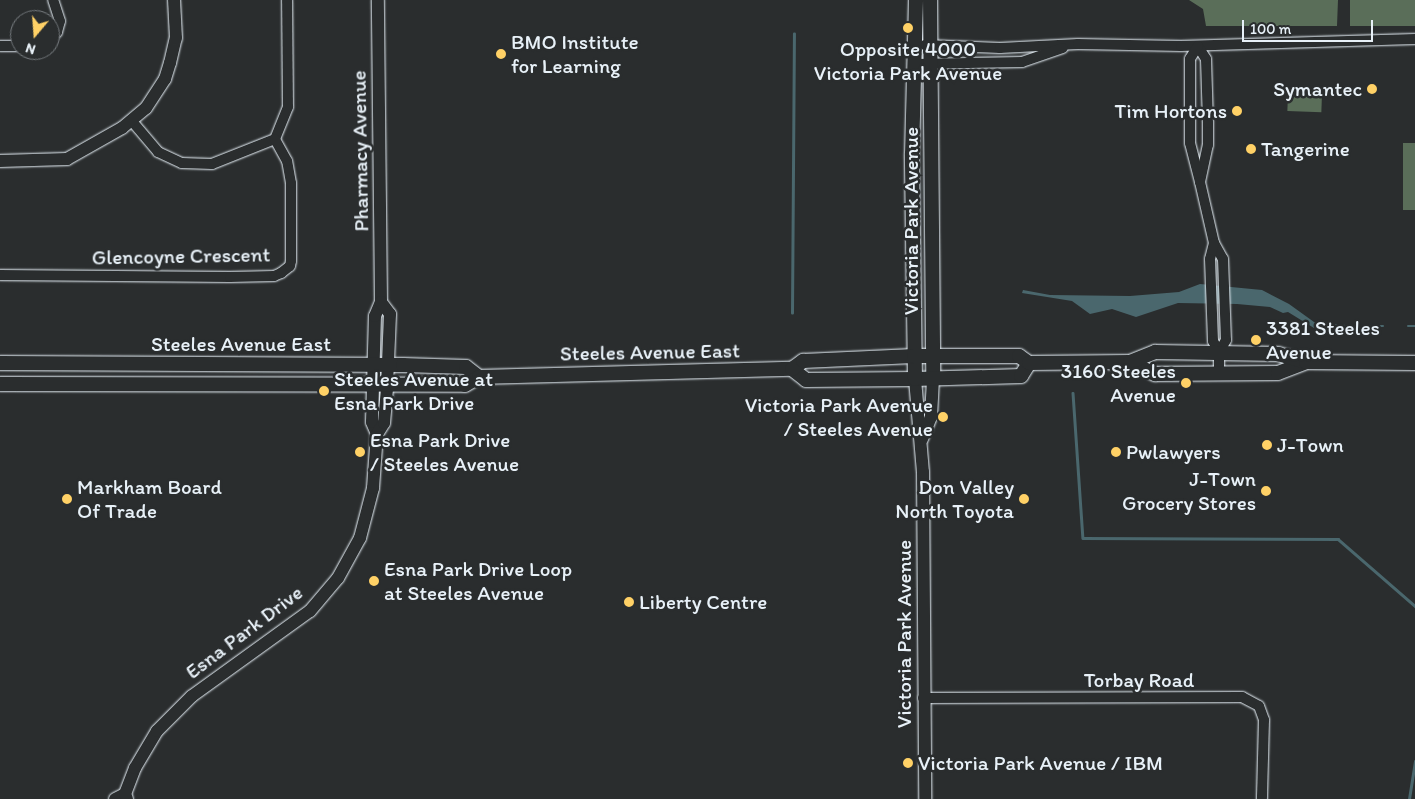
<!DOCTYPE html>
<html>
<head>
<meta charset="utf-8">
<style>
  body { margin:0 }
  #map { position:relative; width:1415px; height:799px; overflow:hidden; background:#2a2d2e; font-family:Itim,sans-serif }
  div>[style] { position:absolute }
  .green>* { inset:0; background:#5a6e59; transform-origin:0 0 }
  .water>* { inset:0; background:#4a676d }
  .stream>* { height:2.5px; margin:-1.25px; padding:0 1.25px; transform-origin:1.25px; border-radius:1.25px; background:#4a676d }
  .roads { filter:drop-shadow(0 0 1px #e8f1f8) drop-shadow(0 0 1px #e8f1f8) }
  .minor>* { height:10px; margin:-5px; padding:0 5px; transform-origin:5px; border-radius:5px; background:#2a2d2e }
  .tertiary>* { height:12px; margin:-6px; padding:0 6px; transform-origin:6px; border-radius:6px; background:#2a2d2e }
  .secondary>* { height:14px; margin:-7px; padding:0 7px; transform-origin:7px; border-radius:7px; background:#2a2d2e }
  .dots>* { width:14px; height:14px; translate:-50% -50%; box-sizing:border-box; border:2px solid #2a2d2e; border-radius:50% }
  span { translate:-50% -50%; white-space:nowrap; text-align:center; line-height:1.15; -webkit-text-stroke:5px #2a2d2e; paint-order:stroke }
  .poi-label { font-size:21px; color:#e8f1f8 }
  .left { translate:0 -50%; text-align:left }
  .right { translate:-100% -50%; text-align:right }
  .street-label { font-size:21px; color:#e8f1f8 }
  .north { position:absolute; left:10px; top:10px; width:50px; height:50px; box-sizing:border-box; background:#2a2d2e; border:1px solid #767b7f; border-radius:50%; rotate:198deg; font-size:14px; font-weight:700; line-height:20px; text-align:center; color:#e8f1f8 }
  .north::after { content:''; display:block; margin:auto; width:18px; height:22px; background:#ffd166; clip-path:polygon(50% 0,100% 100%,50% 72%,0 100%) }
  .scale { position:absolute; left:1242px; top:20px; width:131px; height:22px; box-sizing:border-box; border:2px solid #e8f1f8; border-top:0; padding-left:6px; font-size:15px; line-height:18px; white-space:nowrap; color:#e8f1f8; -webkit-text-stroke:4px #2a2d2e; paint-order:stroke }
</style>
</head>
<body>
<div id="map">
  <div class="green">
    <div style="clip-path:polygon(1189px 0,1338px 0,1337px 26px,1206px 26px,1203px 9px)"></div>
    <div style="left:1350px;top:0;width:65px;height:26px"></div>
    <div style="left:1288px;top:93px;width:34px;height:18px;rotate:2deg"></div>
    <div style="left:1403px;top:143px;width:12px;height:67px"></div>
  </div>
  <div class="water">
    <div style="clip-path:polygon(1200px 284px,1262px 290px,1289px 304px,1314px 322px,1335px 325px,1314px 328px,1288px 312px,1283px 313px,1270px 307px,1237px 304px,1178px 303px,1136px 317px,1112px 309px,1090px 314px,1072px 301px,1022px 293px,1023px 290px,1050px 295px,1130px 296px,1179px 292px)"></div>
  </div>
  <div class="stream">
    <div style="left:792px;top:313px;width:279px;rotate:-89.6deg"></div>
    <div style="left:1335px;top:325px;width:10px;rotate:6deg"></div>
    <div style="left:1368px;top:326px;width:15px"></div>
    <div style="left:1408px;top:326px;width:7px"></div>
    <div style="left:1073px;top:393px;width:145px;rotate:86.1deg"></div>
    <div style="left:1083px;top:538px;width:255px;rotate:0.2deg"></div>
    <div style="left:1338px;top:539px;width:102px;rotate:41deg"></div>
    <div style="left:1409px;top:799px;width:38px;rotate:-81deg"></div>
  </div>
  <div class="roads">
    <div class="minor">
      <div style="left:50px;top:39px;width:10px;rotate:-45deg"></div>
      <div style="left:57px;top:32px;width:11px;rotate:-75deg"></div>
      <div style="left:60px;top:21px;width:22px;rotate:-108deg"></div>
      <div style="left:925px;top:45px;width:75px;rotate:2.3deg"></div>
      <div style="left:1000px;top:48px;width:78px;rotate:-2.9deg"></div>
      <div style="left:1078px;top:44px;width:103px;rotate:1.1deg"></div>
      <div style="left:1181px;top:46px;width:234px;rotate:-1.7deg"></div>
      <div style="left:0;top:46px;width:20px"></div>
      <div style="left:914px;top:64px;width:108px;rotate:-1.1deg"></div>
      <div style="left:1022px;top:62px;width:43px;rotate:-18.9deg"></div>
      <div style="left:131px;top:120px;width:42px;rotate:49.8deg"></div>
      <div style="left:158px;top:152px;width:26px;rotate:25deg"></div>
      <div style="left:182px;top:163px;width:30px;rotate:2deg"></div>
      <div style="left:212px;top:164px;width:68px;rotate:-21.6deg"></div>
      <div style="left:275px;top:139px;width:35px;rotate:-68deg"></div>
      <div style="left:288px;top:107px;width:107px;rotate:-90.5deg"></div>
      <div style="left:1200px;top:182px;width:38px;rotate:-78deg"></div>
      <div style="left:1208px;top:145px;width:22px;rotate:-90deg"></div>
      <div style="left:1208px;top:123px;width:64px;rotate:-91.8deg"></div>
      <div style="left:1206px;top:59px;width:15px;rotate:-122deg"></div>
      <div style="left:1198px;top:46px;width:15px;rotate:122deg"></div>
      <div style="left:1190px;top:59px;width:84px;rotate:90deg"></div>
      <div style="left:1190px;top:143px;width:40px;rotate:75.6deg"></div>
      <div style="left:1200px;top:182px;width:63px;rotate:77.1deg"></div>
      <div style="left:1214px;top:243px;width:18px;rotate:61deg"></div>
      <div style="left:1223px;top:259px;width:81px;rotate:87.9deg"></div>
      <div style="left:1226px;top:340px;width:14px;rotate:120deg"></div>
      <div style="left:1214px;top:243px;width:16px;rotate:104deg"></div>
      <div style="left:1210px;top:259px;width:82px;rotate:87.9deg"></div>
      <div style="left:1213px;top:341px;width:13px;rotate:61deg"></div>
      <div style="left:1219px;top:352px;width:21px;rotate:90deg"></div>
      <div style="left:0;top:275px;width:230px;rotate:0.5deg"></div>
      <div style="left:230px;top:277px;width:44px;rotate:-1.3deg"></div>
      <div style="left:274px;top:276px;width:8px;rotate:-23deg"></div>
      <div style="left:281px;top:273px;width:11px;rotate:-38deg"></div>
      <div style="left:290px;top:266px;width:5px;rotate:-79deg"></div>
      <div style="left:291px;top:261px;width:78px;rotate:-90deg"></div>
      <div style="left:291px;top:183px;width:22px;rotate:-100deg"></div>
      <div style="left:287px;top:161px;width:25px;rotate:-119deg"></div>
      <div style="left:923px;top:698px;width:319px;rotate:-0.2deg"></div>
      <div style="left:1242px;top:697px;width:19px;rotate:28deg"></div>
      <div style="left:1259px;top:706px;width:15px;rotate:70deg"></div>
      <div style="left:1264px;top:720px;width:79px;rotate:91.5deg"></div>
    </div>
    <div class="tertiary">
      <div style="left:0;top:161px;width:67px;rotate:-1.7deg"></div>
      <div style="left:67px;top:159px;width:63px;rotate:-29.4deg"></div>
      <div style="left:122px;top:128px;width:31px;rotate:-40deg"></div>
      <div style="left:146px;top:108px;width:35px;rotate:-57deg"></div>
      <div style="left:165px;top:79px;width:17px;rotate:-73deg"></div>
      <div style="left:170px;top:63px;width:26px;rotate:-77deg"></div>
      <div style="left:176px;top:38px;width:38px;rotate:-93deg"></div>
      <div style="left:915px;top:379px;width:93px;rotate:85.1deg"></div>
      <div style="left:923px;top:472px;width:327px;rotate:89.6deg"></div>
      <div style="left:377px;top:434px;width:13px;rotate:-113deg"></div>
      <div style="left:372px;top:422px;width:106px;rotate:-88.4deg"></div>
      <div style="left:375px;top:316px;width:15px;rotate:-67deg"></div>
      <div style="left:381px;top:302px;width:302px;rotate:-90.6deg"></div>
      <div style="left:922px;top:439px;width:24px;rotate:-68deg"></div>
      <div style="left:931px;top:417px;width:39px;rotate:-87deg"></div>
      <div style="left:115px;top:799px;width:11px;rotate:-27deg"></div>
      <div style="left:127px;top:799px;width:5px;rotate:-112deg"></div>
      <div style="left:125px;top:794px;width:28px;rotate:-69deg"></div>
      <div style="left:135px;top:768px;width:43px;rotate:-59.3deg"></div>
      <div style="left:157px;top:731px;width:49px;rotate:-45deg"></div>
      <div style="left:192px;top:696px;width:145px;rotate:-35.8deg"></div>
      <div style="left:310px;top:611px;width:43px;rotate:-49.7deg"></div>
      <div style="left:338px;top:578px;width:46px;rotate:-61.2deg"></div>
      <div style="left:360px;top:538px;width:52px;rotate:-75.4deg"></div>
      <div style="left:373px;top:488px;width:54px;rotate:-85.8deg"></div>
      <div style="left:377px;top:434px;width:13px;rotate:-58deg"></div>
      <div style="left:384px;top:423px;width:37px;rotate:-85deg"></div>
      <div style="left:387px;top:386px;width:72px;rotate:-87.6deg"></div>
      <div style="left:390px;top:314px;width:15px;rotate:-127deg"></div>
    </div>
    <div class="secondary">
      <div style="left:930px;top:0;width:378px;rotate:89.5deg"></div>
      <div style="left:1130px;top:362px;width:28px;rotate:26deg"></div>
      <div style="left:1155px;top:374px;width:123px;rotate:-0.5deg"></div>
      <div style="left:1278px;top:373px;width:30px;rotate:-21deg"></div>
      <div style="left:0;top:363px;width:403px;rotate:0.3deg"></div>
      <div style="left:403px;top:365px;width:63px;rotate:1.8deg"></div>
      <div style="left:466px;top:367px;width:16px;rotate:38deg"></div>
      <div style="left:792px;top:369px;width:18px;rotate:38deg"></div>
      <div style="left:806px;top:380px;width:109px;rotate:-0.5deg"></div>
      <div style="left:915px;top:379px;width:106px;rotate:-1.6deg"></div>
      <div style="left:1021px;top:376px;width:15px;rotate:-58deg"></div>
      <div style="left:915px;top:379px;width:225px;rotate:-90.8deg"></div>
      <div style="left:912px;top:154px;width:154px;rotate:-88.5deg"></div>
      <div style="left:0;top:384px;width:465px;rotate:0.1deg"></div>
      <div style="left:465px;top:385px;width:16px;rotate:-30deg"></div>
      <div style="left:479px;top:377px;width:313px;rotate:-1.5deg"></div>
      <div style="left:792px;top:369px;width:14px;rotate:-36deg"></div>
      <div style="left:803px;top:361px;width:111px;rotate:-2.6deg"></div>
      <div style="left:914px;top:356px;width:105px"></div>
      <div style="left:1019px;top:356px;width:12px;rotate:35deg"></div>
      <div style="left:1029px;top:363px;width:101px;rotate:-0.6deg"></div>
      <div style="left:1130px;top:362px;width:27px;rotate:-22deg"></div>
      <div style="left:1155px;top:352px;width:123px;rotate:0.9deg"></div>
      <div style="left:1278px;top:354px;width:29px;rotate:16deg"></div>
      <div style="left:1306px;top:362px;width:109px;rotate:0.5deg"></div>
    </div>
  </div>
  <div class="dots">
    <div style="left:908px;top:28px;background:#ffd166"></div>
    <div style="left:501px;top:54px;background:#ffd166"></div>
    <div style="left:1372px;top:89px;background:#ffd166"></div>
    <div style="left:1237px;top:111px;background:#ffd166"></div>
    <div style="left:1251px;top:149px;background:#ffd166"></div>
    <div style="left:1256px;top:340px;background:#ffd166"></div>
    <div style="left:1186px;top:383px;background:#ffd166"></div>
    <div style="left:324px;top:391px;background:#ffd166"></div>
    <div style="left:943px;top:417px;background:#ffd166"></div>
    <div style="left:1267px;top:445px;background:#ffd166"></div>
    <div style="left:360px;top:452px;background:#ffd166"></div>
    <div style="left:1116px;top:452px;background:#ffd166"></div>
    <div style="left:1266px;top:491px;background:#ffd166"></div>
    <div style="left:67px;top:499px;background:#ffd166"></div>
    <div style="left:1024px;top:499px;background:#ffd166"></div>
    <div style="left:374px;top:581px;background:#ffd166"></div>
    <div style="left:629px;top:602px;background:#ffd166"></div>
    <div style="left:908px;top:763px;background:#ffd166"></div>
  </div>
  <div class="poi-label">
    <span class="left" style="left:511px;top:54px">BMO Institute<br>for Learning</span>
    <span style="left:908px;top:61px">Opposite 4000<br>Victoria Park Avenue</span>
    <span class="right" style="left:1362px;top:89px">Symantec</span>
    <span class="right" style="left:1227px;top:111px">Tim Hortons</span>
    <span class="left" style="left:1261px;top:149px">Tangerine</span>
    <span class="left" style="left:1266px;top:340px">3381 Steeles<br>Avenue</span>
    <span class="right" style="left:1176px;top:383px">3160 Steeles<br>Avenue</span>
    <span class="left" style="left:334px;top:391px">Steeles Avenue at<br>Esna Park Drive</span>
    <span class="right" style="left:933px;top:417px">Victoria Park Avenue<br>/ Steeles Avenue</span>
    <span class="left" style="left:370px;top:452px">Esna Park Drive<br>/ Steeles Avenue</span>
    <span class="left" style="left:1277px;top:445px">J-Town</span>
    <span class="left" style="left:1126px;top:452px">Pwlawyers</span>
    <span class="right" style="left:1256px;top:491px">J-Town<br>Grocery Stores</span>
    <span class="left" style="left:77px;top:499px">Markham Board<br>Of Trade</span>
    <span class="right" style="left:1014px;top:499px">Don Valley<br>North Toyota</span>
    <span class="left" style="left:384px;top:581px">Esna Park Drive Loop<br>at Steeles Avenue</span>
    <span class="left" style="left:639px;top:602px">Liberty Centre</span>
    <span class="left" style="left:918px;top:763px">Victoria Park Avenue / IBM</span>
  </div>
  <div class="street-label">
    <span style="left:360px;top:151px;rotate:-91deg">Pharmacy Avenue</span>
    <span style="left:911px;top:221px;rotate:-90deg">Victoria Park Avenue</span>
    <span style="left:181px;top:256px;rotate:-1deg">Glencoyne Crescent</span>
    <span style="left:241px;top:344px">Steeles Avenue East</span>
    <span style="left:650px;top:352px;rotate:-1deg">Steeles Avenue East</span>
    <span style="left:244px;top:632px;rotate:-37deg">Esna Park Drive</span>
    <span style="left:904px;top:634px;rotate:-90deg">Victoria Park Avenue</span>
    <span style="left:1139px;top:680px">Torbay Road</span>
  </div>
  <div class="north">N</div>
  <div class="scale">100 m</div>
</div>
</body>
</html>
